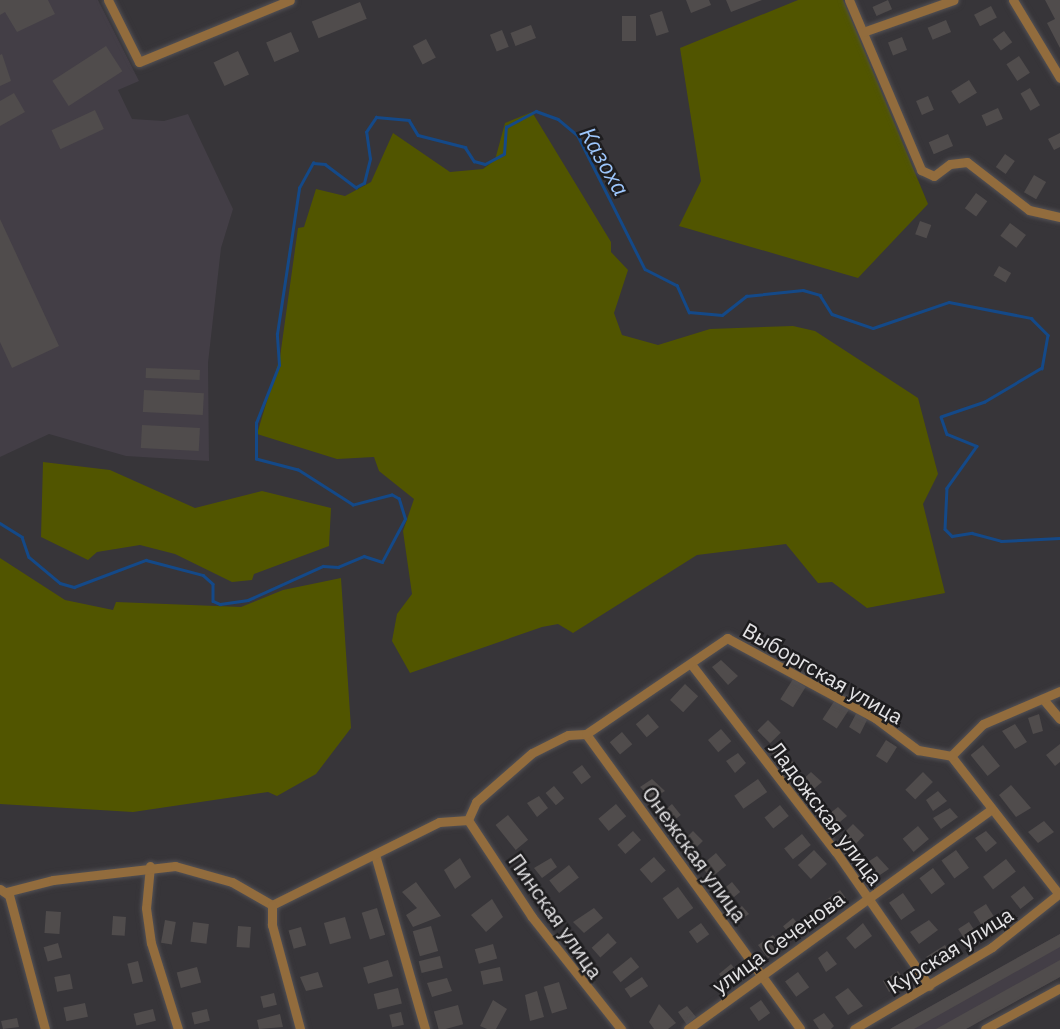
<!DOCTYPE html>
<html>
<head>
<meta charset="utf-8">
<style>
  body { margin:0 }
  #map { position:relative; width:1060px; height:1029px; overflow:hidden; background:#373539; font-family:"IBM Plex Sans",sans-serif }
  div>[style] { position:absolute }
  .built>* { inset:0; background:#433e46 }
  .green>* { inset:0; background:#515500 }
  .stream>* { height:2.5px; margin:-1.25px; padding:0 1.25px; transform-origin:1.25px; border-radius:1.25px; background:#144988 }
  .building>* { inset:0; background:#504c4c; transform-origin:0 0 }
  .roads { filter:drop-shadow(0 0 2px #535155) drop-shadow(0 0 2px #535155) }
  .street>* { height:9px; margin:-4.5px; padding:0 4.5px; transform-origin:4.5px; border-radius:4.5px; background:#926c3d }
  span { translate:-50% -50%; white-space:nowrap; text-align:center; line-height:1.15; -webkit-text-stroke:5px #1e1d1f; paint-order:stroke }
  .street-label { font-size:21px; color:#e4e3e5 }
  .water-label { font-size:23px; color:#9dc6fc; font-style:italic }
</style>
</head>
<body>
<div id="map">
  <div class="built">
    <div style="clip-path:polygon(0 0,98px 0,139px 81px,118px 90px,132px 119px,164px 121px,188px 114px,233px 209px,221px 248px,208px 363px,209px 461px,126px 456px,49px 434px,0 457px)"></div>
    <div style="clip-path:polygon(1060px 934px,1060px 977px,966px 1029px,890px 1029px)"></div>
  </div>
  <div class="green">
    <div style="clip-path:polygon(798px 0,843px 0,928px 204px,858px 278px,679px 226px,701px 181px,680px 48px)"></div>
    <div style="clip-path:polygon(532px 112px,611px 242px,611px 252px,628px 270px,614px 313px,622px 335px,658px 345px,710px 329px,793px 326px,815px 331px,918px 398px,938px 474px,923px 504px,945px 593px,867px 608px,832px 582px,818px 583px,786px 544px,697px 555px,573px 633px,558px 624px,542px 627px,410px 673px,392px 641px,397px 614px,412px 594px,403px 531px,414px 499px,379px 471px,374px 457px,337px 459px,257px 434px,280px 357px,298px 228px,304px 227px,316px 189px,345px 196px,371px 182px,393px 133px,450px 172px,483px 169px,495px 160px,505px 123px)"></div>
    <div style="clip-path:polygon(43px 462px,110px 470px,195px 508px,262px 491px,331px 508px,329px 546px,254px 574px,252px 580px,232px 582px,175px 554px,140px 545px,97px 552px,88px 560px,41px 537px)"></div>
    <div style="clip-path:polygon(0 558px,65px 600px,113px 610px,116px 602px,241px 607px,283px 590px,341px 578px,351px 728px,316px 774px,277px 796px,268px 792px,133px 812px,0 804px)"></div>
  </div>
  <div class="stream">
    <div style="left:0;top:523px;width:26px;rotate:32deg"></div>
    <div style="left:22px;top:537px;width:21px;rotate:71deg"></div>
    <div style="left:29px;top:557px;width:40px;rotate:40deg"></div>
    <div style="left:60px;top:583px;width:15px;rotate:16deg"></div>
    <div style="left:74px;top:587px;width:77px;rotate:-20.6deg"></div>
    <div style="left:146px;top:560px;width:59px;rotate:14.7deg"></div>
    <div style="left:203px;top:575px;width:13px;rotate:42deg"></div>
    <div style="left:213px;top:584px;width:17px;rotate:90deg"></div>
    <div style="left:213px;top:601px;width:8px;rotate:23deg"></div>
    <div style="left:220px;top:604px;width:28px;rotate:-8deg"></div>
    <div style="left:248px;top:600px;width:82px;rotate:-24.4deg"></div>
    <div style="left:323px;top:566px;width:15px;rotate:4deg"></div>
    <div style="left:338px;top:567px;width:28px;rotate:-23deg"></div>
    <div style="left:364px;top:556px;width:19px;rotate:18deg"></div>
    <div style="left:382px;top:562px;width:49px;rotate:-61.9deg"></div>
    <div style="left:405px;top:519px;width:21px;rotate:-107deg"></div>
    <div style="left:399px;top:499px;width:8px;rotate:-150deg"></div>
    <div style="left:392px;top:495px;width:40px;rotate:165.6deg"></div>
    <div style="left:353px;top:505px;width:65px;rotate:-147.5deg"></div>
    <div style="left:298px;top:470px;width:43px;rotate:-165.3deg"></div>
    <div style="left:256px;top:459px;width:36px;rotate:-90deg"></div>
    <div style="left:256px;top:423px;width:62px;rotate:-68.4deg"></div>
    <div style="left:279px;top:365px;width:31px;rotate:-94deg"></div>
    <div style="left:277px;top:334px;width:148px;rotate:-81.4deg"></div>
    <div style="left:299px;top:188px;width:29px;rotate:-61deg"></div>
    <div style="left:313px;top:163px;width:12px;rotate:5deg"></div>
    <div style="left:325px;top:164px;width:39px;rotate:37deg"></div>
    <div style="left:356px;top:187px;width:9px;rotate:-27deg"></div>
    <div style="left:364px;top:183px;width:25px;rotate:-76deg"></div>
    <div style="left:370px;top:159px;width:27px;rotate:-98deg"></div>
    <div style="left:366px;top:132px;width:18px;rotate:-56deg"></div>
    <div style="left:376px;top:117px;width:33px;rotate:5deg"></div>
    <div style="left:409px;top:120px;width:17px;rotate:59deg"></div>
    <div style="left:418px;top:135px;width:49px;rotate:14.3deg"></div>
    <div style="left:465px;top:147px;width:17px;rotate:57deg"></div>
    <div style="left:474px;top:161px;width:11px;rotate:15deg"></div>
    <div style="left:485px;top:164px;width:21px;rotate:-28deg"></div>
    <div style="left:504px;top:154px;width:27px;rotate:-86deg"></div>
    <div style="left:506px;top:127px;width:34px;rotate:-28deg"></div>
    <div style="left:536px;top:111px;width:23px;rotate:20deg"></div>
    <div style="left:558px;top:119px;width:26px;rotate:40deg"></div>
    <div style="left:578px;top:136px;width:149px;rotate:63.3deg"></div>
    <div style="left:645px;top:269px;width:36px;rotate:27deg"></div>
    <div style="left:677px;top:285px;width:30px;rotate:66deg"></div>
    <div style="left:689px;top:312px;width:33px;rotate:5deg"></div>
    <div style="left:722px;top:315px;width:31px;rotate:-38deg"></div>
    <div style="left:746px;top:296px;width:57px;rotate:-6deg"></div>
    <div style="left:803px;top:290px;width:18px;rotate:16deg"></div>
    <div style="left:820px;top:295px;width:22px;rotate:58deg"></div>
    <div style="left:832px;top:314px;width:43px;rotate:18.9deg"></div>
    <div style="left:873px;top:328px;width:80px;rotate:-18.9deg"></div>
    <div style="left:949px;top:302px;width:84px;rotate:11deg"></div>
    <div style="left:1031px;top:318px;width:24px;rotate:45deg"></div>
    <div style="left:1048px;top:335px;width:34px;rotate:100deg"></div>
    <div style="left:1042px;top:368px;width:66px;rotate:149.2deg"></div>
    <div style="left:985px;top:402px;width:46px;rotate:161.2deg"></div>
    <div style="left:941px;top:417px;width:18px;rotate:71deg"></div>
    <div style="left:947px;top:434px;width:32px;rotate:22deg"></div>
    <div style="left:977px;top:446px;width:52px;rotate:125.5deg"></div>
    <div style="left:947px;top:488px;width:41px;rotate:92.8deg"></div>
    <div style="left:945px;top:529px;width:10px;rotate:45deg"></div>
    <div style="left:952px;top:536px;width:20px;rotate:-9deg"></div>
    <div style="left:972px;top:533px;width:30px;rotate:15deg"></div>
    <div style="left:1001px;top:541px;width:59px;rotate:-2.9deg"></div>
  </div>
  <div class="building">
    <div style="clip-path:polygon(0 0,48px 0,55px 14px,17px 32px,5px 12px,0 15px)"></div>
    <div style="clip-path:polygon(686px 0,709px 0,711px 5px,691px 13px)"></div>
    <div style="clip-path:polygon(726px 0,762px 0,731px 12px)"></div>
    <div style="left:888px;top:0;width:10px;height:17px;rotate:66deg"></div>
    <div style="clip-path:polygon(1045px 0,1060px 0,1060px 48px,1047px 23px,1055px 19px)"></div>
    <div style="left:360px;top:2px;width:18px;height:52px;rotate:68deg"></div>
    <div style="left:991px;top:6px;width:13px;height:19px;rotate:63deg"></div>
    <div style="left:662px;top:11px;width:22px;height:13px;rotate:72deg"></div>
    <div style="left:622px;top:16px;width:14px;height:25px"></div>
    <div style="left:946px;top:20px;width:13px;height:20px;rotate:67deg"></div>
    <div style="left:531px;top:25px;width:14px;height:22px;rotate:69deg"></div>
    <div style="left:502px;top:30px;width:18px;height:13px;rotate:68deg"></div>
    <div style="left:1004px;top:31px;width:14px;height:14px;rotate:54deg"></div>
    <div style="left:291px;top:32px;width:21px;height:27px;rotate:67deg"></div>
    <div style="left:902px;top:37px;width:14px;height:15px;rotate:69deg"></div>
    <div style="left:426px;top:39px;width:21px;height:15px;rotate:62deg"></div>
    <div style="left:106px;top:46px;width:30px;height:64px;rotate:57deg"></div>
    <div style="left:238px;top:51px;width:26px;height:27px;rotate:65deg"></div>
    <div style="clip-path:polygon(2px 54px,11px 81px,0 86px,0 55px)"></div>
    <div style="left:1019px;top:56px;width:20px;height:15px;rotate:57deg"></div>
    <div style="left:969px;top:80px;width:15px;height:21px;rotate:58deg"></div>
    <div style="left:1030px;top:88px;width:20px;height:11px;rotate:60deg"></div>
    <div style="clip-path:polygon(14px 93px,25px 112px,0 126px,0 101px)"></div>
    <div style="left:928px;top:96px;width:15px;height:13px;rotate:67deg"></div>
    <div style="left:998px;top:108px;width:12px;height:18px;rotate:66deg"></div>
    <div style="left:95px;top:110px;width:21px;height:48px;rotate:65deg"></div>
    <div style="clip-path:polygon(1060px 133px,1060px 147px,1054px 150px,1048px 139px)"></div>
    <div style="left:948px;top:134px;width:13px;height:21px;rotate:67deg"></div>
    <div style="left:1005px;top:154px;width:12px;height:16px;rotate:35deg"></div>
    <div style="left:1034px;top:175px;width:14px;height:20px;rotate:30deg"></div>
    <div style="left:976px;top:193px;width:14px;height:19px;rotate:36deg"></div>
    <div style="clip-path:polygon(0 219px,59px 346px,12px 368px,0 342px)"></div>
    <div style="left:920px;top:221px;width:12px;height:14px;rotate:20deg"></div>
    <div style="left:1010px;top:223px;width:20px;height:16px;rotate:37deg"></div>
    <div style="left:999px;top:266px;width:14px;height:11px;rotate:30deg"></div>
    <div style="left:146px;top:368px;width:54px;height:10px;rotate:2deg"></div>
    <div style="left:144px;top:390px;width:60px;height:22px;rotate:3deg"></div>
    <div style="left:142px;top:425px;width:58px;height:23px;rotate:3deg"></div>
    <div style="clip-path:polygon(721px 660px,738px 676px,728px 685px,712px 667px)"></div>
    <div style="left:793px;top:679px;width:15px;height:24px;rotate:32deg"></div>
    <div style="left:685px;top:684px;width:18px;height:22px;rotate:43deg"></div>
    <div style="left:835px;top:700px;width:17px;height:23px;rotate:33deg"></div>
    <div style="clip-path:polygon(857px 712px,867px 720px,860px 734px,849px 727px)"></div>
    <div style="left:648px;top:714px;width:17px;height:16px;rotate:50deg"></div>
    <div style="clip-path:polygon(1039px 714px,1043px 731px,1033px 734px,1028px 718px)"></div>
    <div style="left:768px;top:720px;width:18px;height:15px;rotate:45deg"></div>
    <div style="clip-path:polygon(1015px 724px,1027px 742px,1015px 749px,1002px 731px)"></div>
    <div style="left:721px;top:729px;width:16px;height:17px;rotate:50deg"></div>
    <div style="left:622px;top:732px;width:16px;height:16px;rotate:50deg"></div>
    <div style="left:886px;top:740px;width:13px;height:19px;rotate:32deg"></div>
    <div style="clip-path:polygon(1060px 744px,1060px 762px,1055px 766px,1046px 755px)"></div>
    <div style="left:983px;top:745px;width:27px;height:16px;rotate:51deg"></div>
    <div style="left:779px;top:746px;width:29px;height:10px;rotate:49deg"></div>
    <div style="clip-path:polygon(738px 753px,746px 763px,735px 773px,726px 761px)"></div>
    <div style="left:582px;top:765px;width:15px;height:12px;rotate:53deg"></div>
    <div style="clip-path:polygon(811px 772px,822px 782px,809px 793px,799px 783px)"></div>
    <div style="left:923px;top:772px;width:14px;height:25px;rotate:45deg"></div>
    <div style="clip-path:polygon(652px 779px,665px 791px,652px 799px,640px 787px)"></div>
    <div style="left:758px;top:779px;width:16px;height:29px;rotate:55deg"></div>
    <div style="clip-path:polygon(1011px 785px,1031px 808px,1016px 817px,999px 795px)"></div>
    <div style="left:554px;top:786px;width:16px;height:11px;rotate:50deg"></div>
    <div style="clip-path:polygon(938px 791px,947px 801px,933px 811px,926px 800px)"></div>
    <div style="clip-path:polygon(539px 796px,548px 808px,537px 817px,527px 803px)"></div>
    <div style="left:616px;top:804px;width:16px;height:23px;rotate:50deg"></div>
    <div style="left:672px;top:804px;width:14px;height:15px;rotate:51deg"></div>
    <div style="left:780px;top:805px;width:14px;height:20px;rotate:51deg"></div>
    <div style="clip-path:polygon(838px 807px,847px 816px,834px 827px,825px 817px)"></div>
    <div style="clip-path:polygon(950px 808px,958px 817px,941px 829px,933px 818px)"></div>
    <div style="left:508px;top:815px;width:32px;height:16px;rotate:51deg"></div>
    <div style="clip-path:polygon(1044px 821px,1054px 832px,1038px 843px,1028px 832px)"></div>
    <div style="left:853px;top:824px;width:16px;height:18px;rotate:45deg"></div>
    <div style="left:918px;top:826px;width:17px;height:20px;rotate:50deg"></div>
    <div style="left:633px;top:831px;width:12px;height:21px;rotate:48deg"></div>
    <div style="left:693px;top:831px;width:14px;height:18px;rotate:45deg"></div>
    <div style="clip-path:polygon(986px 831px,997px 843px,986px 852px,975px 838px)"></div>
    <div style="left:802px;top:834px;width:14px;height:23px;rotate:51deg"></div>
    <div style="left:814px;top:850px;width:19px;height:22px;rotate:47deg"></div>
    <div style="left:956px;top:850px;width:22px;height:18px;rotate:54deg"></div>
    <div style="left:716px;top:853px;width:16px;height:20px;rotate:50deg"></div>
    <div style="clip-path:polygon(877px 856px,889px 869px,874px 879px,863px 865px)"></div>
    <div style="left:654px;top:857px;width:18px;height:19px;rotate:49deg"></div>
    <div style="clip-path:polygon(460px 858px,471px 877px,455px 889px,444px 870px)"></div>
    <div style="clip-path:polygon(551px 858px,557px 867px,542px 878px,534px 868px)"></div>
    <div style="left:1006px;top:859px;width:16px;height:29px;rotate:52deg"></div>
    <div style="left:569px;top:865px;width:16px;height:25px;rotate:52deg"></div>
    <div style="left:933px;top:868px;width:20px;height:17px;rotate:53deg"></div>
    <div style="clip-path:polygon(416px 882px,441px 916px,413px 927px,406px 915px,417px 908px,402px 892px)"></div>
    <div style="left:732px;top:882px;width:13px;height:16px;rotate:51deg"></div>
    <div style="left:1024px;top:886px;width:16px;height:17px;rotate:52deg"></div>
    <div style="left:678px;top:887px;width:26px;height:19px;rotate:54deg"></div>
    <div style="left:840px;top:890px;width:14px;height:23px;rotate:54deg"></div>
    <div style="left:903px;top:893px;width:21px;height:17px;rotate:55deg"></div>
    <div style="clip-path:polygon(492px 899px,503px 917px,486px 932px,471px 915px)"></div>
    <div style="left:986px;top:904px;width:19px;height:15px;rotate:58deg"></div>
    <div style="clip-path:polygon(742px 906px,749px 914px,739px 921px,732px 913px)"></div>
    <div style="left:377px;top:908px;width:28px;height:16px;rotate:73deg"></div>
    <div style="clip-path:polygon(594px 908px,603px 918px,584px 933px,573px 922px)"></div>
    <div style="left:813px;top:910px;width:12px;height:10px;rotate:55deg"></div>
    <div style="left:46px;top:911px;width:15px;height:22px;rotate:4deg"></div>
    <div style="left:113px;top:916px;width:13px;height:19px;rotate:4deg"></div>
    <div style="left:345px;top:917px;width:22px;height:22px;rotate:74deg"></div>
    <div style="left:793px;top:918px;width:16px;height:13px;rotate:50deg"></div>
    <div style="left:165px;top:920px;width:11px;height:23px;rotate:10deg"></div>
    <div style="clip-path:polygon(929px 920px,938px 930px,919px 944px,910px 932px)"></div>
    <div style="left:193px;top:922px;width:16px;height:20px;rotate:7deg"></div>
    <div style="left:969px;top:922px;width:17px;height:13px;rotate:57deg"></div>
    <div style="left:701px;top:923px;width:14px;height:15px;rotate:54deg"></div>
    <div style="clip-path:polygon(863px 923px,872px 936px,855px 949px,846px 938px)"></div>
    <div style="left:238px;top:926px;width:13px;height:21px;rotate:4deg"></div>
    <div style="left:431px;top:926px;width:26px;height:19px;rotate:74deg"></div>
    <div style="left:301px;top:927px;width:19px;height:13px;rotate:74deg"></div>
    <div style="left:608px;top:933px;width:13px;height:22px;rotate:48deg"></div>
    <div style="clip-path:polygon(1060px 934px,1060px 947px,914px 1029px,890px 1029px)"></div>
    <div style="clip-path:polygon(773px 935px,784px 948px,768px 958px,758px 945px)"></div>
    <div style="left:58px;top:943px;width:15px;height:15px;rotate:74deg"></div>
    <div style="left:493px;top:944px;width:15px;height:19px;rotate:74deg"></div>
    <div style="left:945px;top:945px;width:13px;height:22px;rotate:58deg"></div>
    <div style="clip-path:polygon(827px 951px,837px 964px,826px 972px,818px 958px)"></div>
    <div style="left:440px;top:956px;width:12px;height:22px;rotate:76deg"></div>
    <div style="left:631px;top:957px;width:13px;height:24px;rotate:51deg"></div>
    <div style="left:388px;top:960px;width:17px;height:26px;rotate:73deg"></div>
    <div style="clip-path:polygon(1060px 960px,1060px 977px,966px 1029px,936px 1029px)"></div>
    <div style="left:138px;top:961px;width:21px;height:11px;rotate:76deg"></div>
    <div style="clip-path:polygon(731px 964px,741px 976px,727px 985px,719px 974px)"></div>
    <div style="left:197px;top:967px;width:16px;height:21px;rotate:75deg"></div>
    <div style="left:500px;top:967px;width:14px;height:20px;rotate:78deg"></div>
    <div style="clip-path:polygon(898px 971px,906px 982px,889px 992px,883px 981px)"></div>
    <div style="clip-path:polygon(318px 972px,323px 987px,306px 991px,300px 977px)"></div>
    <div style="left:798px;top:972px;width:19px;height:16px;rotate:54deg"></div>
    <div style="left:70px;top:974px;width:15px;height:16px;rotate:79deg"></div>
    <div style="left:642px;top:977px;width:11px;height:21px;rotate:56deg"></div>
    <div style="clip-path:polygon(447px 978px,452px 991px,432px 997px,427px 983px)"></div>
    <div style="left:559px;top:982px;width:28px;height:16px;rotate:73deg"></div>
    <div style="left:398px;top:988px;width:16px;height:25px;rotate:76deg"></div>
    <div style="clip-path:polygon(848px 988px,863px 1006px,848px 1015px,835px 997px)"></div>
    <div style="clip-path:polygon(537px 991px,544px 1017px,530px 1021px,525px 995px)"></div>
    <div style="left:274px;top:993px;width:12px;height:14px;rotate:76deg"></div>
    <div style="clip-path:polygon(493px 1000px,507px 1009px,496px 1029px,487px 1029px,480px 1026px)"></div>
    <div style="left:761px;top:1000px;width:16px;height:14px;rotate:55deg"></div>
    <div style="left:85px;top:1003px;width:14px;height:22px;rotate:78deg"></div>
    <div style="clip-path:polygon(659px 1004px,676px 1023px,668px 1029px,654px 1029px,649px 1022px)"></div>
    <div style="left:458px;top:1005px;width:20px;height:25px;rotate:75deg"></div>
    <div style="clip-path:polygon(687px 1006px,696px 1017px,687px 1025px,678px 1012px)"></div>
    <div style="left:153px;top:1009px;width:12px;height:20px;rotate:76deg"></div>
    <div style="left:207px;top:1009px;width:12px;height:16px;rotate:76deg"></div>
    <div style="left:401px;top:1012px;width:13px;height:12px;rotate:77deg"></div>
    <div style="clip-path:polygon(824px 1013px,834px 1026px,831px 1029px,819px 1029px,813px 1020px)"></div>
    <div style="clip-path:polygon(280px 1014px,283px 1027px,259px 1029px,257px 1020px)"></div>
    <div style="clip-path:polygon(17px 1018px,19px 1027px,3px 1029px,1px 1021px)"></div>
  </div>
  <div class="roads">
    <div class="street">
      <div style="left:108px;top:0;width:69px;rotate:63.4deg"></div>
      <div style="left:139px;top:62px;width:163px;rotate:-22.3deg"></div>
      <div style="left:849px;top:0;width:185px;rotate:67deg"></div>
      <div style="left:921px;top:170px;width:14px;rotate:25deg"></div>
      <div style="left:934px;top:176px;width:20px;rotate:-37deg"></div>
      <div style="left:950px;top:164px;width:17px;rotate:-7deg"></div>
      <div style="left:967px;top:162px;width:78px;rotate:37.7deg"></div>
      <div style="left:1029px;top:210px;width:32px;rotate:13deg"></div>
      <div style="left:1013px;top:0;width:91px;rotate:58.9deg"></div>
      <div style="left:863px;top:32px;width:96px;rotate:-19.4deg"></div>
      <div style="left:691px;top:664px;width:237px;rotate:52.4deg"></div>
      <div style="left:836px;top:852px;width:163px;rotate:55.2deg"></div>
      <div style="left:1043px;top:699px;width:26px;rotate:50deg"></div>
      <div style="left:586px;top:734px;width:364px;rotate:54deg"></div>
      <div style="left:951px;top:756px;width:175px;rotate:52deg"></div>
      <div style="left:951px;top:756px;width:45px;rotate:-45deg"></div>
      <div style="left:983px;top:724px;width:84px;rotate:-23.2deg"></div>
      <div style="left:468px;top:820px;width:20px;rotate:-66deg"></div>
      <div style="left:476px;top:802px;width:74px;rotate:-41.2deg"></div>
      <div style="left:532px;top:753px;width:40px;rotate:-26.6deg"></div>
      <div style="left:568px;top:735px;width:18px;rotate:-3deg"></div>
      <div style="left:586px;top:734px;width:171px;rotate:-34.2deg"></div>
      <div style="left:727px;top:638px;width:168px;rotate:28.4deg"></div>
      <div style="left:875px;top:718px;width:54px;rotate:36.7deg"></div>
      <div style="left:918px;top:750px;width:34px;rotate:10deg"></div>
      <div style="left:468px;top:820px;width:116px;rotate:56.6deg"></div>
      <div style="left:532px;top:917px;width:143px;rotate:51.5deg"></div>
      <div style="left:376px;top:858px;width:178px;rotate:74deg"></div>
      <div style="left:150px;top:866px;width:42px;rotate:95.4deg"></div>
      <div style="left:146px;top:908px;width:35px;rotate:82deg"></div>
      <div style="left:151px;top:943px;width:90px;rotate:72.6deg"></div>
      <div style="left:0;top:889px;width:11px;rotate:34deg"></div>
      <div style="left:9px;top:895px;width:139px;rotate:75deg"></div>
      <div style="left:6px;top:892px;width:49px;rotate:-14.3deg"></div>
      <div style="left:53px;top:880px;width:123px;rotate:-6.5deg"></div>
      <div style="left:175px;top:866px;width:59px;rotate:15.7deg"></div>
      <div style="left:232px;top:882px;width:46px;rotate:29.9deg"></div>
      <div style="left:272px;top:905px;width:186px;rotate:-26.4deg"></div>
      <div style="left:439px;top:822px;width:29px;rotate:-4deg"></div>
      <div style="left:272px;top:905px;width:20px;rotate:90deg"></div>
      <div style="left:272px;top:925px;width:108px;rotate:74.9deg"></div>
      <div style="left:688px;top:1029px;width:374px;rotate:-35.9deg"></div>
      <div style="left:854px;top:1029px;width:161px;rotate:-30.7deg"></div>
      <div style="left:992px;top:947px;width:87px;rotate:-38.5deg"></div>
      <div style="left:985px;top:1029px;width:85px;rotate:-28.7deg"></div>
    </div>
  </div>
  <div class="street-label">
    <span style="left:823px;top:673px;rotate:30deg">Выборгская улица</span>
    <span style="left:826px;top:813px;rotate:53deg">Ладожская улица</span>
    <span style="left:695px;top:854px;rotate:54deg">Онежская улица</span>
    <span style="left:556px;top:916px;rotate:55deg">Пинская улица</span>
    <span style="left:778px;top:942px;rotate:-36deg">улица Сеченова</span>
    <span style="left:950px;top:950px;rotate:-32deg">Курская улица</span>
  </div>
  <div class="water-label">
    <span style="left:605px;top:161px;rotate:60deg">Казоха</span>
  </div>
</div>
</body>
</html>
